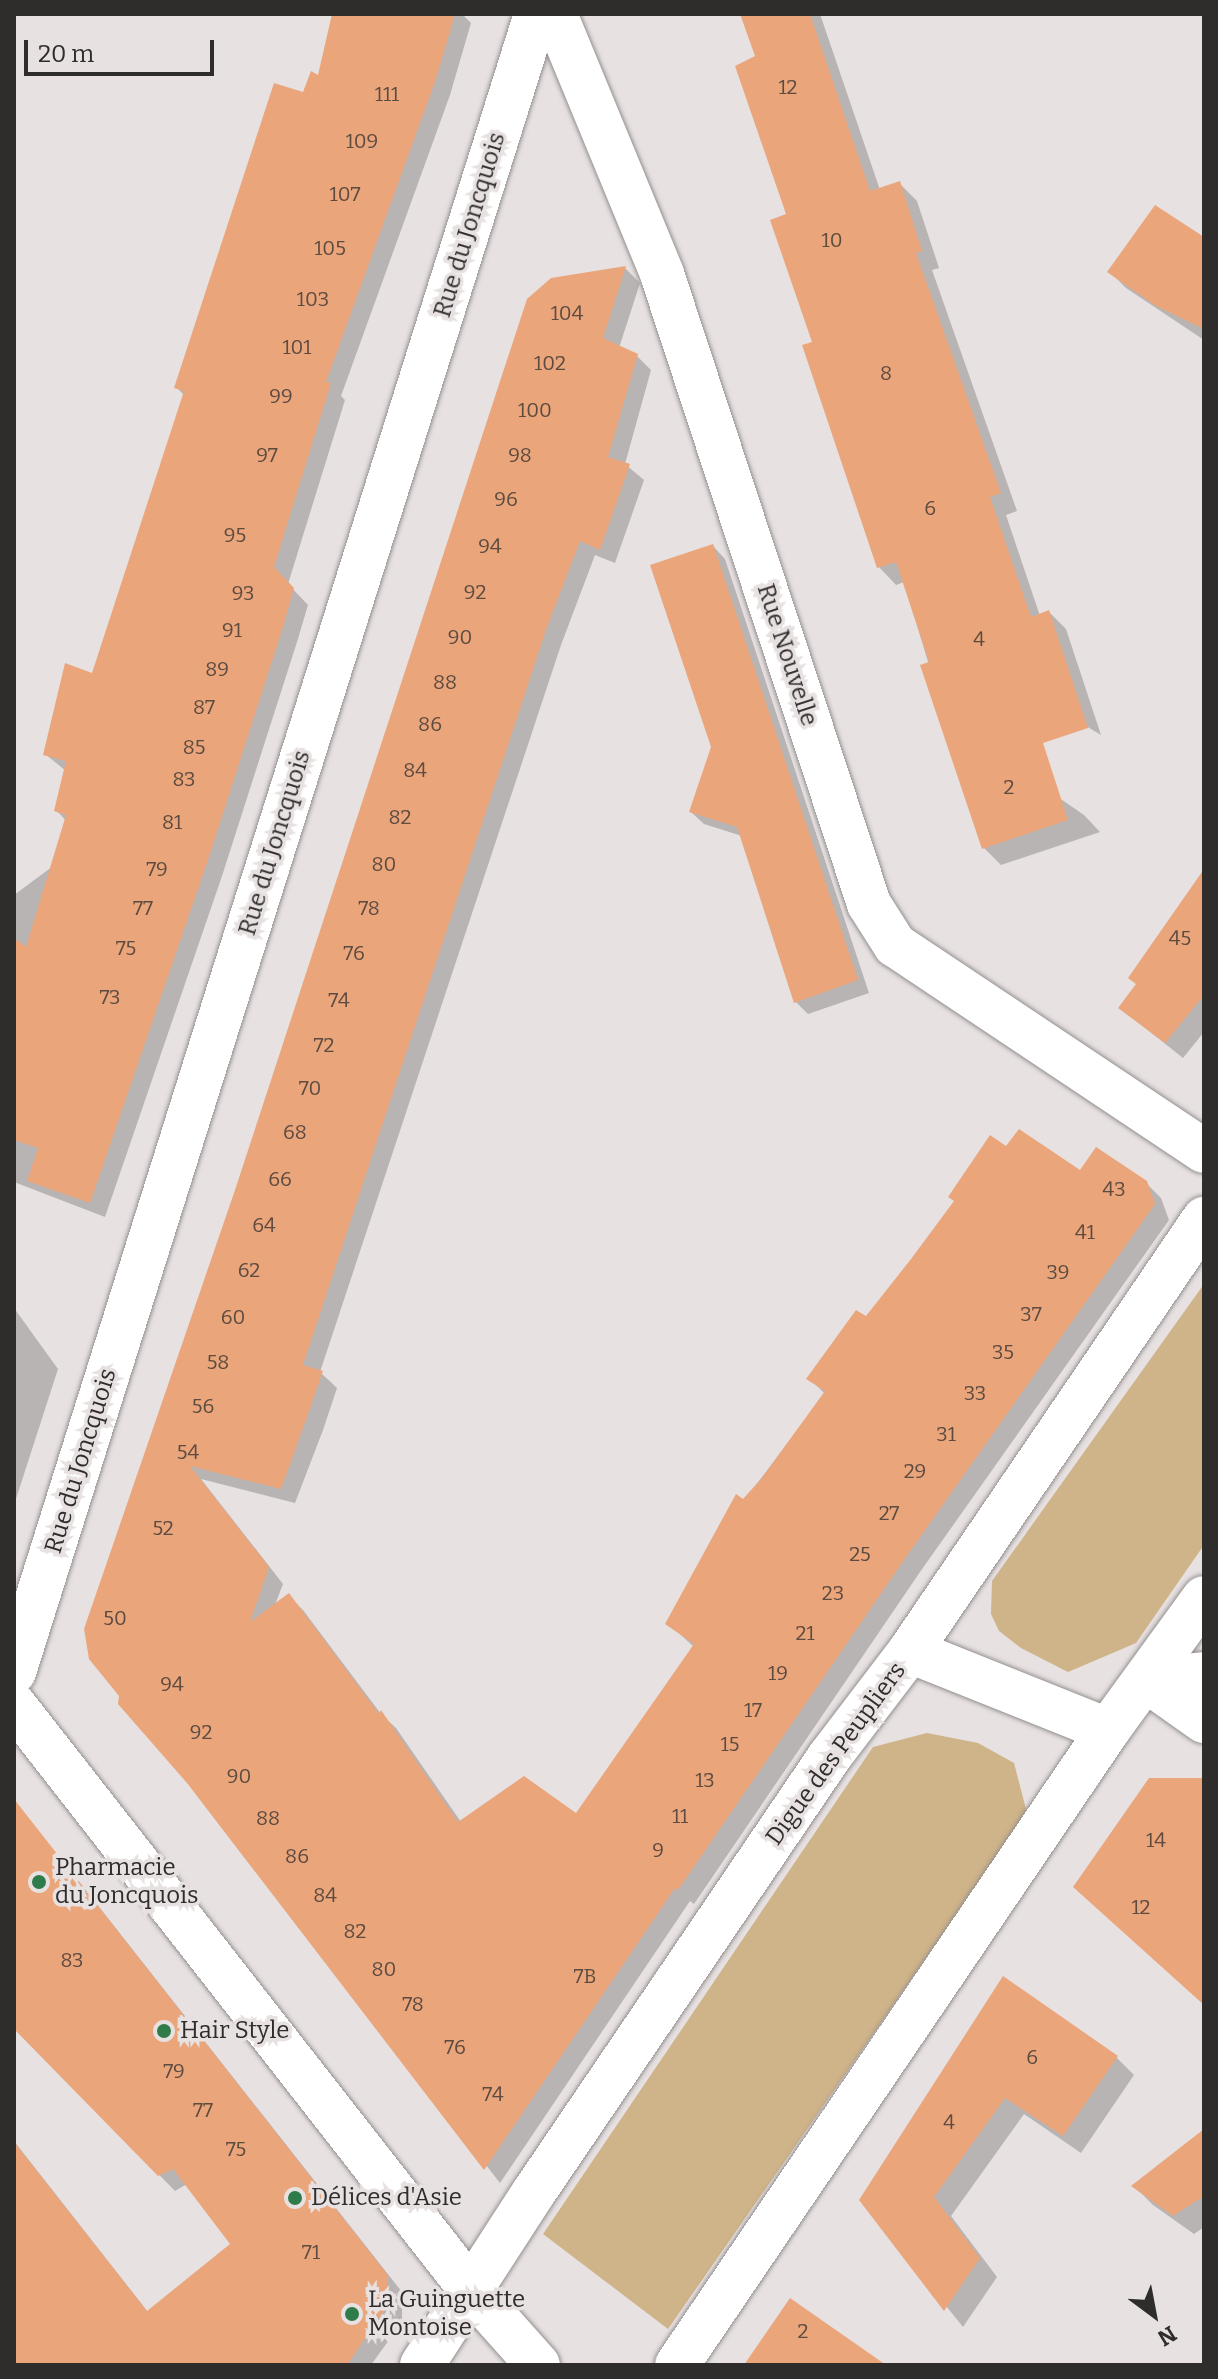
<!DOCTYPE html>
<html>
<head>
<meta charset="utf-8">
<style>
  body { margin:0 }
  #map { position:relative; width:1218px; height:2379px; overflow:hidden; background:#e7e1e1; font-family:Bitter,serif }
  div>[style] { position:absolute }
  .green>* { inset:0; background:#cfb389 }
  .shadow>* { inset:0; background:#0003 }
  .building>* { inset:0; background:#eaa57b }
  .roads { filter:drop-shadow(0 0 2px #948f8f) drop-shadow(0 0 2px #948f8f) }
  .minor>* { height:44px; margin:-22px; padding:0 22px; transform-origin:22px; border-radius:22px; background:#fff }
  .dots>* { width:22px; height:22px; translate:-50% -50%; box-sizing:border-box; border:4px solid #e7e1e1; border-radius:50% }
  span { translate:-50% -50%; white-space:nowrap; text-align:center; line-height:1.15; -webkit-text-stroke:7px #e7e1e1; paint-order:stroke }
  .number-label { font-size:20px; color:#5d4b40 }
  .number-label span { -webkit-text-stroke-width:0 }
  .street-label { font-size:24px; color:#2e2d2c }
  .poi-label { font-size:24px; color:#2e2d2c }
  .left { translate:0 -50%; text-align:left }
  .frame { position:absolute; inset:0; border:16px solid #2e2d2c; pointer-events:none }
  .north { position:absolute; left:1114px; top:2275px; width:80px; height:80px; -webkit-text-stroke:6px #e7e1e1; paint-order:stroke; rotate:148deg; font-size:22px; font-weight:700; line-height:32px; text-align:center; color:#2e2d2c }
  .north::after { content:''; display:block; margin:auto; width:28px; height:36px; background:#2e2d2c; clip-path:polygon(50% 0,100% 100%,50% 72%,0 100%) }
  .scale { position:absolute; left:24px; top:40px; width:190px; height:36px; box-sizing:border-box; border:4px solid #2e2d2c; border-top:0; padding-left:10px; font-size:24px; line-height:28px; white-space:nowrap; color:#2e2d2c; -webkit-text-stroke:6px #e7e1e1; paint-order:stroke }
</style>
</head>
<body>
<div id="map">
  <div class="green">
    <div style="clip-path:polygon(1204px 1284px,1204px 1545px,1136px 1643px,1068px 1672px,1021px 1648px,999px 1631px,991px 1614px,992px 1581px)"></div>
    <div style="clip-path:polygon(927px 1733px,978px 1743px,1014px 1763px,1027px 1813px,668px 2329px,543px 2234px,873px 1747px)"></div>
  </div>
  <div class="shadow">
    <div style="clip-path:polygon(336px 14px,462px 14px,471px 23px,450px 95px,341px 396px,345px 400px,288px 584px,308px 605px,297px 642px,222px 876px,105px 1217px,14px 1182px,14px 895px,98px 833px,71px 826px,56px 810px,66px 771px,45px 754px,94px 675px,185px 396px,176px 387px,304px 95px,319px 78px)"></div>
    <div style="clip-path:polygon(751px 14px,820px 14px,880px 190px,899px 183px,917px 201px,939px 268px,932px 270px,1017px 511px,1006px 515px,1040px 616px,1049px 612px,1066px 629px,1101px 735px,1036px 696px,998px 756px,1084px 815px,1100px 832px,1001px 865px,984px 848px,904px 582px,896px 585px,879px 567px,814px 343px)"></div>
    <div style="clip-path:polygon(1204px 242px,1204px 340px,1126px 288px,1110px 272px)"></div>
    <div style="clip-path:polygon(625px 268px,640px 283px,619px 348px,636px 355px,651px 370px,625px 464px,644px 480px,615px 563px,595px 555px,561px 645px,320px 1372px,337px 1388px,323px 1430px,295px 1503px,201px 1479px,283px 1584px,275px 1605px,288px 1596px,303px 1610px,381px 1714px,396px 1728px,461px 1822px,577px 1816px,694px 1647px,668px 1623px,743px 1502px,825px 1394px,809px 1378px,866px 1319px,1007px 1148px,1080px 1173px,1146px 1183px,1161px 1198px,1169px 1220px,920px 1572px,694px 1904px,690px 1901px,500px 2183px,91px 1658px)"></div>
    <div style="clip-path:polygon(713px 546px,725px 559px,869px 993px,808px 1014px,796px 1002px,742px 836px,704px 824px,691px 812px,713px 747px)"></div>
    <div style="clip-path:polygon(1204px 899px,1204px 1032px,1183px 1058px,1120px 1008px)"></div>
    <div style="clip-path:polygon(14px 1308px,58px 1369px,14px 1505px)"></div>
    <div style="clip-path:polygon(14px 1851px,63px 1861px,402px 2292px,402px 2322px,371px 2365px,14px 2365px,14px 2141px,148px 2312px,233px 2244px,187px 2184px,175px 2191px,14px 2026px)"></div>
    <div style="clip-path:polygon(1004px 1979px,1116px 2057px,1134px 2075px,1081px 2153px,1024px 2114px,951px 2216px,997px 2277px,963px 2327px,861px 2200px)"></div>
    <div style="clip-path:polygon(1204px 2131px,1204px 2227px,1194px 2234px,1153px 2205px,1134px 2186px)"></div>
  </div>
  <div class="building">
    <div style="clip-path:polygon(332px 14px,455px 14px,436px 79px,326px 382px,331px 383px,274px 567px,294px 588px,283px 627px,208px 860px,90px 1203px,27px 1181px,38px 1148px,14px 1140px,14px 938px,26px 947px,66px 815px,54px 811px,66px 761px,43px 755px,65px 663px,92px 673px,184px 391px,174px 388px,274px 83px,303px 92px,311px 71px,318px 75px)"></div>
    <div style="clip-path:polygon(740px 14px,810px 14px,870px 191px,900px 181px,922px 251px,916px 253px,1001px 493px,990px 497px,1031px 617px,1049px 610px,1088px 728px,1043px 743px,1068px 820px,982px 849px,920px 665px,929px 662px,896px 562px,877px 568px,802px 345px,812px 342px,770px 220px,786px 214px,735px 66px,755px 56px)"></div>
    <div style="clip-path:polygon(1155px 205px,1204px 237px,1204px 329px,1156px 306px,1107px 272px)"></div>
    <div style="clip-path:polygon(626px 266px,603px 338px,638px 354px,608px 457px,630px 464px,600px 550px,580px 541px,546px 630px,303px 1365px,323px 1371px,308px 1414px,281px 1489px,190px 1466px,269px 1567px,250px 1622px,289px 1593px,379px 1714px,381px 1710px,458px 1822px,524px 1776px,576px 1813px,694px 1644px,665px 1624px,736px 1494px,743px 1499px,761px 1479px,825px 1391px,806px 1379px,856px 1310px,866px 1316px,911px 1259px,954px 1201px,948px 1197px,990px 1135px,1006px 1146px,1019px 1129px,1080px 1170px,1096px 1147px,1147px 1181px,1155px 1204px,906px 1557px,678px 1890px,675px 1888px,484px 2170px,187px 1783px,118px 1704px,119px 1696px,89px 1659px,84px 1629px,235px 1190px,527px 299px,551px 278px)"></div>
    <div style="clip-path:polygon(713px 544px,858px 980px,794px 1003px,737px 827px,689px 812px,711px 747px,650px 565px)"></div>
    <div style="clip-path:polygon(1204px 869px,1204px 995px,1165px 1043px,1118px 1008px,1136px 984px,1128px 978px)"></div>
    <div style="clip-path:polygon(1149px 1778px,1204px 1778px,1204px 2005px,1073px 1887px)"></div>
    <div style="clip-path:polygon(14px 1799px,387px 2274px,387px 2306px,347px 2365px,14px 2365px,14px 2142px,147px 2311px,230px 2244px,173px 2169px,158px 2176px,14px 2029px)"></div>
    <div style="clip-path:polygon(1003px 1976px,1118px 2056px,1063px 2136px,1005px 2098px,934px 2197px,980px 2258px,944px 2311px,859px 2200px)"></div>
    <div style="clip-path:polygon(1204px 2129px,1204px 2196px,1173px 2216px,1131px 2186px)"></div>
    <div style="clip-path:polygon(790px 2298px,886px 2365px,744px 2365px)"></div>
  </div>
  <div class="roads">
    <div class="minor">
      <div style="left:555px;top:14px;width:281px;rotate:67.6deg"></div>
      <div style="left:662px;top:274px;width:663px;rotate:71.81deg"></div>
      <div style="left:869px;top:904px;width:49px;rotate:57.6deg"></div>
      <div style="left:895px;top:945px;width:371px;rotate:33.7deg"></div>
      <div style="left:910px;top:1651px;width:213px;rotate:21.8deg"></div>
      <div style="left:14px;top:1672px;width:1738px;rotate:-72.52deg"></div>
      <div style="left:1146px;top:1680px;width:71px;rotate:35.3deg"></div>
      <div style="left:1146px;top:1680px;width:58px;rotate:-5.9deg"></div>
      <div style="left:14px;top:1705px;width:744px;rotate:51.99deg"></div>
      <div style="left:472px;top:2291px;width:99px;rotate:48.3deg"></div>
      <div style="left:422px;top:2365px;width:206px;rotate:-57.1deg"></div>
      <div style="left:534px;top:2192px;width:527px;rotate:-55.83deg"></div>
      <div style="left:830px;top:1756px;width:132px;rotate:-52.7deg"></div>
      <div style="left:910px;top:1651px;width:523px;rotate:-55.76deg"></div>
      <div style="left:677px;top:2365px;width:767px;rotate:-55.83deg"></div>
      <div style="left:1108px;top:1730px;width:163px;rotate:-54deg"></div>
    </div>
  </div>
  <div class="dots">
    <div style="left:39px;top:1882px;background:#307b4a"></div>
    <div style="left:164px;top:2031px;background:#307b4a"></div>
    <div style="left:295px;top:2198px;background:#307b4a"></div>
    <div style="left:352px;top:2314px;background:#307b4a"></div>
  </div>
  <div class="number-label">
    <span style="left:788px;top:87px">12</span>
    <span style="left:387px;top:94px">111</span>
    <span style="left:362px;top:141px">109</span>
    <span style="left:345px;top:194px">107</span>
    <span style="left:832px;top:240px">10</span>
    <span style="left:330px;top:248px">105</span>
    <span style="left:313px;top:299px">103</span>
    <span style="left:567px;top:313px">104</span>
    <span style="left:297px;top:347px">101</span>
    <span style="left:550px;top:363px">102</span>
    <span style="left:886px;top:373px">8</span>
    <span style="left:281px;top:396px">99</span>
    <span style="left:535px;top:410px">100</span>
    <span style="left:267px;top:455px">97</span>
    <span style="left:520px;top:455px">98</span>
    <span style="left:506px;top:499px">96</span>
    <span style="left:930px;top:508px">6</span>
    <span style="left:235px;top:535px">95</span>
    <span style="left:490px;top:546px">94</span>
    <span style="left:475px;top:592px">92</span>
    <span style="left:243px;top:593px">93</span>
    <span style="left:232px;top:630px">91</span>
    <span style="left:460px;top:637px">90</span>
    <span style="left:979px;top:639px">4</span>
    <span style="left:217px;top:669px">89</span>
    <span style="left:445px;top:682px">88</span>
    <span style="left:204px;top:707px">87</span>
    <span style="left:430px;top:724px">86</span>
    <span style="left:194px;top:747px">85</span>
    <span style="left:415px;top:770px">84</span>
    <span style="left:184px;top:779px">83</span>
    <span style="left:1009px;top:787px">2</span>
    <span style="left:400px;top:817px">82</span>
    <span style="left:172px;top:822px">81</span>
    <span style="left:384px;top:864px">80</span>
    <span style="left:157px;top:869px">79</span>
    <span style="left:143px;top:908px">77</span>
    <span style="left:369px;top:908px">78</span>
    <span style="left:1180px;top:938px">45</span>
    <span style="left:126px;top:948px">75</span>
    <span style="left:354px;top:953px">76</span>
    <span style="left:110px;top:997px">73</span>
    <span style="left:339px;top:1000px">74</span>
    <span style="left:324px;top:1045px">72</span>
    <span style="left:310px;top:1088px">70</span>
    <span style="left:295px;top:1132px">68</span>
    <span style="left:280px;top:1179px">66</span>
    <span style="left:1114px;top:1189px">43</span>
    <span style="left:264px;top:1225px">64</span>
    <span style="left:1085px;top:1232px">41</span>
    <span style="left:249px;top:1270px">62</span>
    <span style="left:1058px;top:1272px">39</span>
    <span style="left:1031px;top:1314px">37</span>
    <span style="left:233px;top:1317px">60</span>
    <span style="left:1003px;top:1352px">35</span>
    <span style="left:218px;top:1362px">58</span>
    <span style="left:975px;top:1393px">33</span>
    <span style="left:203px;top:1406px">56</span>
    <span style="left:946px;top:1434px">31</span>
    <span style="left:188px;top:1452px">54</span>
    <span style="left:915px;top:1471px">29</span>
    <span style="left:889px;top:1513px">27</span>
    <span style="left:163px;top:1528px">52</span>
    <span style="left:860px;top:1554px">25</span>
    <span style="left:833px;top:1593px">23</span>
    <span style="left:115px;top:1618px">50</span>
    <span style="left:805px;top:1633px">21</span>
    <span style="left:778px;top:1673px">19</span>
    <span style="left:172px;top:1684px">94</span>
    <span style="left:753px;top:1710px">17</span>
    <span style="left:201px;top:1732px">92</span>
    <span style="left:730px;top:1744px">15</span>
    <span style="left:239px;top:1776px">90</span>
    <span style="left:705px;top:1780px">13</span>
    <span style="left:680px;top:1816px">11</span>
    <span style="left:268px;top:1818px">88</span>
    <span style="left:1156px;top:1840px">14</span>
    <span style="left:658px;top:1850px">9</span>
    <span style="left:297px;top:1856px">86</span>
    <span style="left:325px;top:1895px">84</span>
    <span style="left:1141px;top:1907px">12</span>
    <span style="left:355px;top:1931px">82</span>
    <span style="left:72px;top:1960px">83</span>
    <span style="left:384px;top:1969px">80</span>
    <span style="left:585px;top:1976px">7B</span>
    <span style="left:413px;top:2004px">78</span>
    <span style="left:455px;top:2047px">76</span>
    <span style="left:1032px;top:2057px">6</span>
    <span style="left:174px;top:2071px">79</span>
    <span style="left:493px;top:2094px">74</span>
    <span style="left:203px;top:2110px">77</span>
    <span style="left:949px;top:2122px">4</span>
    <span style="left:236px;top:2149px">75</span>
    <span style="left:311px;top:2252px">71</span>
    <span style="left:803px;top:2331px">2</span>
  </div>
  <div class="street-label">
    <span style="left:470px;top:225px;rotate:-73deg">Rue du Joncquois</span>
    <span style="left:787px;top:655px;rotate:72deg">Rue Nouvelle</span>
    <span style="left:275px;top:843px;rotate:-73deg">Rue du Joncquois</span>
    <span style="left:81px;top:1461px;rotate:-73deg">Rue du Joncquois</span>
    <span style="left:836px;top:1754px;rotate:-54deg">Digue des Peupliers</span>
  </div>
  <div class="poi-label">
    <span class="left" style="left:55px;top:1882px">Pharmacie<br>du Joncquois</span>
    <span class="left" style="left:180px;top:2031px">Hair Style</span>
    <span class="left" style="left:311px;top:2198px">Délices d'Asie</span>
    <span class="left" style="left:368px;top:2314px">La Guinguette<br>Montoise</span>
  </div>
  <div class="frame"></div>
  <div class="north">N</div>
  <div class="scale">20 m</div>
</div>
</body>
</html>
